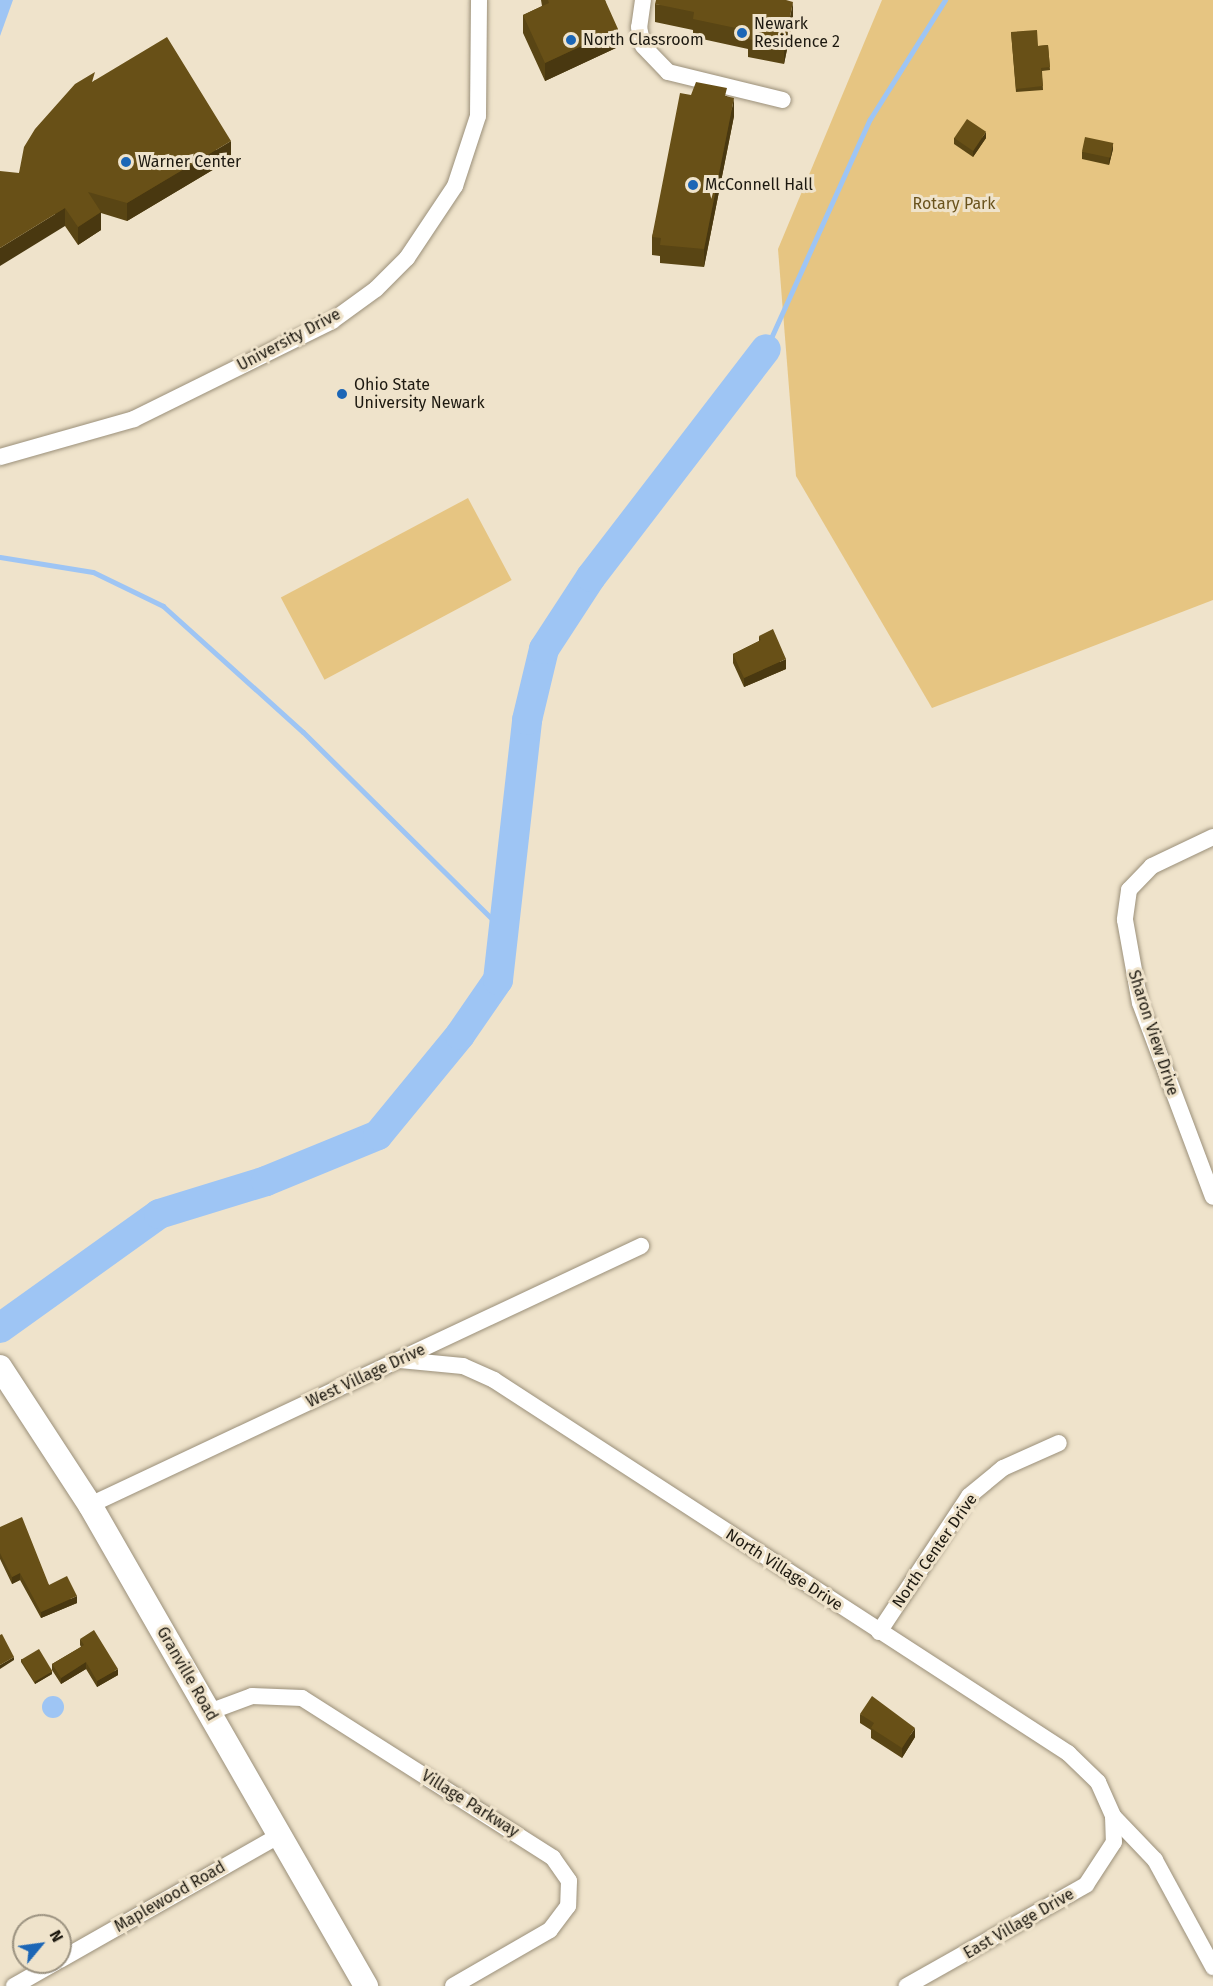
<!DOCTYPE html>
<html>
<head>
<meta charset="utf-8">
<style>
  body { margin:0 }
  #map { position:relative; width:1213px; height:1986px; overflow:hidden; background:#efe3cb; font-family:"Fira Sans",sans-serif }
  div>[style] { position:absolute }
  .green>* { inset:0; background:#e6c582; transform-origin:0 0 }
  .water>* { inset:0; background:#9ec5f4 }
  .round { border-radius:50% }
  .stream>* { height:5px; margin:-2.5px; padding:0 2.5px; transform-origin:2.5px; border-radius:2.5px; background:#9ec5f4 }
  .river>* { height:30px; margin:-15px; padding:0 15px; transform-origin:15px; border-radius:15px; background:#9ec5f4 }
  .roads { filter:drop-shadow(0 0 2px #9b907a) drop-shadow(0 0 2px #9b907a) }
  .street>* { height:16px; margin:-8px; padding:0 8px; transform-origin:8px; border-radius:8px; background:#fff }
  .secondary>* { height:24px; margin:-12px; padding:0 12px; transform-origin:12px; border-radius:12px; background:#fff }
  .wall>* { inset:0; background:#594514 }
  .shaded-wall>* { inset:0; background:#493810 }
  .building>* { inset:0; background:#685017; transform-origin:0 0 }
  .dots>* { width:16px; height:16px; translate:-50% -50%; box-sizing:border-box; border:3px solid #efe3cb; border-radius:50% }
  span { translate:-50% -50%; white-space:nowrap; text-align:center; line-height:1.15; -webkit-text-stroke:6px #efe3cb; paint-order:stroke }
  .poi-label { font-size:16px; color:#1d1910 }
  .left { translate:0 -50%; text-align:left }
  .park-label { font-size:16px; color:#6a531d }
  .street-label { font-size:16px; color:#1d1910 }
  .north { position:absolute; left:12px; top:1914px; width:60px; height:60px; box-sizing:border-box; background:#efe3cb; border:2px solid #9b9280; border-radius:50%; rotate:61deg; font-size:16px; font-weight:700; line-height:24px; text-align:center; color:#1d1910 }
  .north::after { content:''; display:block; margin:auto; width:21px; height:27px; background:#1c66b6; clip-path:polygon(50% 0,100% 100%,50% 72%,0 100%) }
</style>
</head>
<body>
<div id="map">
  <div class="green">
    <div style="clip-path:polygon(882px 0,1213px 0,1213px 600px,932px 708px,796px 476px,778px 249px)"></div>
    <div style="left:468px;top:498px;width:93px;height:212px;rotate:62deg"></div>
  </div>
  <div class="water">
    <div style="clip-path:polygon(0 0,13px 0,0 36px)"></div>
    <div class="round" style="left:42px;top:1696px;width:22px;height:22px"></div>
  </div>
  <div class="stream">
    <div style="left:766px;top:349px;width:252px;rotate:-65.7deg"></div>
    <div style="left:870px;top:119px;width:141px;rotate:-57.8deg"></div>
    <div style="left:0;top:557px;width:94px;rotate:9.2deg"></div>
    <div style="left:93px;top:572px;width:78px;rotate:25.9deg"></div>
    <div style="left:163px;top:606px;width:188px;rotate:42deg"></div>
    <div style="left:303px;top:732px;width:283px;rotate:44.7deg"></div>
  </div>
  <div class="river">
    <div style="left:0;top:1328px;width:196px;rotate:-35.6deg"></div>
    <div style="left:159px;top:1214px;width:112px;rotate:-17.1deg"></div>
    <div style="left:266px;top:1181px;width:121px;rotate:-22.3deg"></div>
    <div style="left:378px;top:1135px;width:129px;rotate:-50.6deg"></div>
    <div style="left:460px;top:1035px;width:67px;rotate:-55.4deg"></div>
    <div style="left:498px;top:980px;width:262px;rotate:-83.6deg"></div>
    <div style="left:527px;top:720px;width:73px;rotate:-76.5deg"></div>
    <div style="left:544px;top:649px;width:86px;rotate:-56.9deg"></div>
    <div style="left:591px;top:577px;width:287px;rotate:-52.5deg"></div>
  </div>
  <div class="roads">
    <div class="street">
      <div style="left:643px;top:0;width:27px;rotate:98deg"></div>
      <div style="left:639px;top:27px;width:19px;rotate:78deg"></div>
      <div style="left:643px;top:46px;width:36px;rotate:46deg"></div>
      <div style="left:668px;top:72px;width:118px;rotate:13.7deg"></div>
      <div style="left:0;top:457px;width:139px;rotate:-15.8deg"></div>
      <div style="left:134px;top:419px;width:221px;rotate:-26.3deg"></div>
      <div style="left:332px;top:321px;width:54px;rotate:-36deg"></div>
      <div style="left:376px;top:289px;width:44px;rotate:-45deg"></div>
      <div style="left:407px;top:258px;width:87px;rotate:-56.3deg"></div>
      <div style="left:455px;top:186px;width:74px;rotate:-71.8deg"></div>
      <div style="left:478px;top:116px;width:116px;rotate:-89.5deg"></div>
      <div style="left:1213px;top:837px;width:68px;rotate:154.6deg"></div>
      <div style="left:1152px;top:866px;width:33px;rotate:134deg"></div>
      <div style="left:1129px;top:890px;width:30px;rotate:98deg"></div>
      <div style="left:1125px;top:920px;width:84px;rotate:79.8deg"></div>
      <div style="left:1140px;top:1003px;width:207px;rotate:69.4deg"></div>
      <div style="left:400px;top:1360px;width:63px;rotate:5.4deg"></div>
      <div style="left:463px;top:1366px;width:34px;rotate:24deg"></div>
      <div style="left:494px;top:1380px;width:685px;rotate:33.02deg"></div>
      <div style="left:1068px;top:1753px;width:42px;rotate:44deg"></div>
      <div style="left:1098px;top:1782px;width:37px;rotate:66deg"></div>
      <div style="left:1113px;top:1816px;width:26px;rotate:88deg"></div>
      <div style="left:1114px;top:1842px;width:51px;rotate:123.1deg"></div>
      <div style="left:1086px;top:1885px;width:206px;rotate:150.6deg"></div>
      <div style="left:90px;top:1505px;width:609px;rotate:-25.18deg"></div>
      <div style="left:879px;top:1632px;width:163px;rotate:-56.5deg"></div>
      <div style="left:969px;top:1496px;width:44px;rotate:-39.5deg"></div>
      <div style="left:1003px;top:1468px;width:61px;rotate:-24.1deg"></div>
      <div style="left:209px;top:1712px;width:46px;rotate:-20.4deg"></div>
      <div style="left:252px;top:1696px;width:50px;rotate:2.3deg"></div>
      <div style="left:302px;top:1698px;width:298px;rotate:32.5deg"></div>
      <div style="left:553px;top:1858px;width:28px;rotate:55deg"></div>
      <div style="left:569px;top:1881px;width:25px;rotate:92deg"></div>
      <div style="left:568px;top:1906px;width:30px;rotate:127deg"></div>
      <div style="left:550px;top:1930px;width:112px;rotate:150deg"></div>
      <div style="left:1113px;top:1816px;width:61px;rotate:46.3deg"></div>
      <div style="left:1155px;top:1860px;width:122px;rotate:61.5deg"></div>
      <div style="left:60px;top:1960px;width:253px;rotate:-29.6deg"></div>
      <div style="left:14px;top:1986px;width:48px;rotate:-29.7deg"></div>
    </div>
    <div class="secondary">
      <div style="left:0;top:1367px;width:165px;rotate:56.9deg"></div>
      <div style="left:90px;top:1505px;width:555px;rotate:60.15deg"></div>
    </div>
  </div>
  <div class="wall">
    <div style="clip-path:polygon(541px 0,605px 0,618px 47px,545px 81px,523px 33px,523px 15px,542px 6px)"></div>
    <div style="clip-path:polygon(655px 4px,793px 20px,784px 64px,748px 57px,748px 49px,693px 37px,693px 30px,655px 22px)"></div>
    <div style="clip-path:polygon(1011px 32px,1038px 46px,1048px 45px,1050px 70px,1042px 71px,1043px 90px,1016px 92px)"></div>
    <div style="clip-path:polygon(95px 80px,231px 159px,127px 221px,101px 213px,101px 230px,78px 245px,65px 226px,19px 173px)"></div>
    <div style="clip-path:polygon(691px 95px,727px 96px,734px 116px,704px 267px,660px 263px,660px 256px,652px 255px,652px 237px)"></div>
    <div style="clip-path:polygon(954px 138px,986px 138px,973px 157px,954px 144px)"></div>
    <div style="clip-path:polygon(1113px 149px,1109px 165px,1082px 159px,1082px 152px)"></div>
    <div style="clip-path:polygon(759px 636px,786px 669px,744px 687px,733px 663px,733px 654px,759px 641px)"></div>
    <div style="clip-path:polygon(0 1527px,49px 1585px,77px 1603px,41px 1618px,20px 1580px,12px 1584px,0 1559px)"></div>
    <div style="clip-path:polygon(80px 1639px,118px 1675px,97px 1687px,86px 1669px,61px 1684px,52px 1670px,52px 1664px,81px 1647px,80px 1645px)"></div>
    <div style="clip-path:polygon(21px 1659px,52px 1674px,35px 1684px,21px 1662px)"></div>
    <div style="clip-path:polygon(860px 1714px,915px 1737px,902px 1758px,871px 1738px,871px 1730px,860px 1723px)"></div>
  </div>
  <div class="shaded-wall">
    <div style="clip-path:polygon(793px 2px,793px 20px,784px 64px,784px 46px)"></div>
    <div style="clip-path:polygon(618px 29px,618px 47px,545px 81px,545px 63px)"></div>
    <div style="clip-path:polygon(734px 98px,734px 116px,704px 267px,704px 249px)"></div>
    <div style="clip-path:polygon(986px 132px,986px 138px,973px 157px,973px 150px)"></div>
    <div style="clip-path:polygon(231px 141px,231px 159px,127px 221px,127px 203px)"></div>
    <div style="clip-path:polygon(1113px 143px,1113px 149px,1109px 165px,1109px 159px)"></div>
    <div style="clip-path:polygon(65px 208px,65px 226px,0 266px,0 248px)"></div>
    <div style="clip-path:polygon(101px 212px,101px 230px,78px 245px,78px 227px)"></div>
    <div style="clip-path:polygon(786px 659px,786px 669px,744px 687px,744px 678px)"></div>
    <div style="clip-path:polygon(20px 1573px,20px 1580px,12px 1584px,12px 1577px)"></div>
    <div style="clip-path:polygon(77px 1596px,77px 1603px,41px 1618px,41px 1612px)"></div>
    <div style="clip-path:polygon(14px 1657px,14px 1660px,0 1669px,0 1665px)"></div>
    <div style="clip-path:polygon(86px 1662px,86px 1669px,61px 1684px,61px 1678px)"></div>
    <div style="clip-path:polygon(118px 1669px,118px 1675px,97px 1687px,97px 1681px)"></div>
    <div style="clip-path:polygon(52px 1671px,52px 1674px,35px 1684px,35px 1681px)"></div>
    <div style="clip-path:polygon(915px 1728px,915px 1737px,902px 1758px,902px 1748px)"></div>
  </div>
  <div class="building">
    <div style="clip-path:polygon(548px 0,605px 0,618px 29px,545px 63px,523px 15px,549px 3px)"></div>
    <div style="clip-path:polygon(656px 0,786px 0,793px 2px,784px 46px,748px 39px,750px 31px,693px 19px,694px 12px,655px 4px)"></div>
    <div style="clip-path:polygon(1037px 30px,1038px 46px,1048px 45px,1050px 67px,1041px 68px,1043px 86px,1016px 89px,1011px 32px)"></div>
    <div style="clip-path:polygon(167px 37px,231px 141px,127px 203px,88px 192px,101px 212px,78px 227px,65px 208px,0 248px,0 171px,19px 173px,24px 147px,35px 129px,75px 84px,95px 72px,92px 82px)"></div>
    <div style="clip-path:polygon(696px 82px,727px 88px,725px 96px,734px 98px,704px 249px,660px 245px,661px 238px,652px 237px,680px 93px,691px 95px)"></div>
    <div style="left:967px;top:119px;width:23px;height:23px;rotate:34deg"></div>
    <div style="left:1085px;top:137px;width:29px;height:15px;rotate:12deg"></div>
    <div style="clip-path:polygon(773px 629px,786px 659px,744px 678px,733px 654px,761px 640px,759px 636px)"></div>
    <div style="clip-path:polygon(22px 1517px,49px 1585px,67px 1576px,77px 1596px,41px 1612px,20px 1573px,12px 1577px,0 1553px,0 1527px)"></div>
    <div style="clip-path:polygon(94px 1630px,118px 1669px,97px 1681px,86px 1662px,61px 1678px,52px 1664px,84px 1645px,80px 1639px)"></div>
    <div style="clip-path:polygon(2px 1634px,14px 1657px,0 1665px,0 1635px)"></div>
    <div style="left:39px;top:1649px;width:26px;height:21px;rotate:59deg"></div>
    <div style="clip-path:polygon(872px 1696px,915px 1728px,902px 1748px,871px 1728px,874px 1723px,860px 1714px)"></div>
  </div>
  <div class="dots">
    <div style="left:742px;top:33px;background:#1c66b6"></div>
    <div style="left:571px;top:40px;background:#1c66b6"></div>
    <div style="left:126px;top:162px;background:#1c66b6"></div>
    <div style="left:693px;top:185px;background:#1c66b6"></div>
    <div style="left:342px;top:394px;background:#1c66b6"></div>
  </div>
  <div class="poi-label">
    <span class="left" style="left:754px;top:33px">Newark<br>Residence 2</span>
    <span class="left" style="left:583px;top:40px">North Classroom</span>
    <span class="left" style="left:138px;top:162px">Warner Center</span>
    <span class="left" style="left:705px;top:185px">McConnell Hall</span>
    <span class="left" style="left:354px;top:394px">Ohio State<br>University Newark</span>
  </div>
  <div class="park-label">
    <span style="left:954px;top:204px">Rotary Park</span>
  </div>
  <div class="street-label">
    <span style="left:289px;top:340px;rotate:-28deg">University Drive</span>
    <span style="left:1153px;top:1033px;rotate:72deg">Sharon View Drive</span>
    <span style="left:366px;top:1376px;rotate:-25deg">West Village Drive</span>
    <span style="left:935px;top:1551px;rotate:-55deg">North Center Drive</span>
    <span style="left:784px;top:1570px;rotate:33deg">North Village Drive</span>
    <span style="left:187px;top:1674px;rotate:60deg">Granville Road</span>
    <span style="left:470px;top:1804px;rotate:32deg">Village Parkway</span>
    <span style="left:170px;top:1897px;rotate:-30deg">Maplewood Road</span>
    <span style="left:1019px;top:1924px;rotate:-30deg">East Village Drive</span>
  </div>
  <div class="north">N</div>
</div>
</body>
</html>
